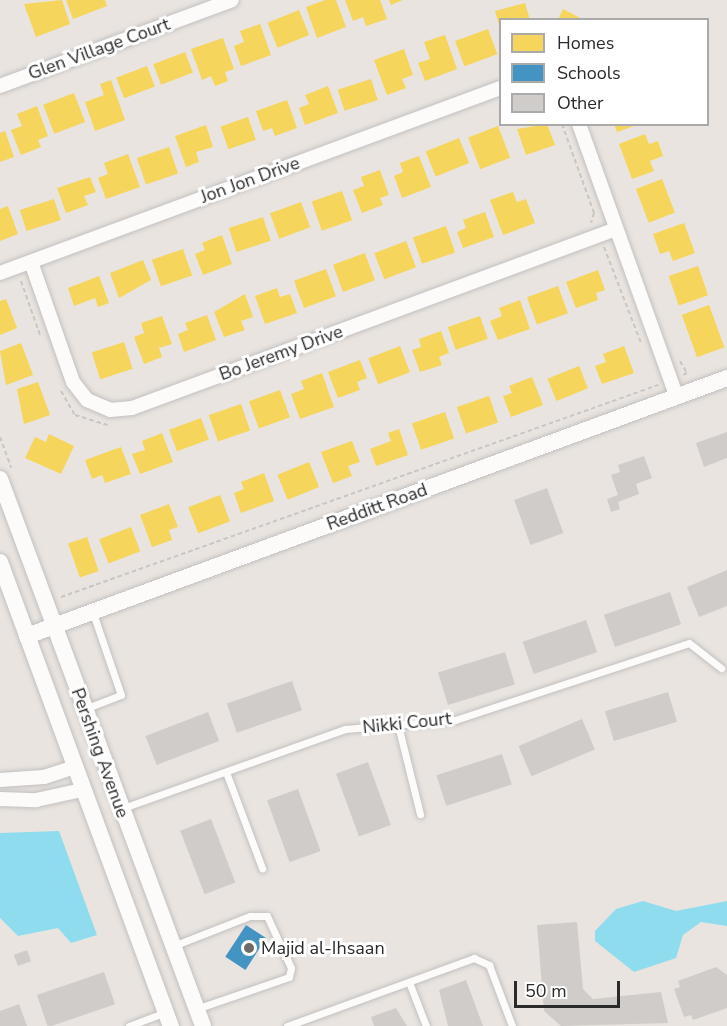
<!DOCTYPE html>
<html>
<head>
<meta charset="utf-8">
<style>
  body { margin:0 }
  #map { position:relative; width:727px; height:1026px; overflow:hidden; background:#e9e4df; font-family:"Nunito Sans",sans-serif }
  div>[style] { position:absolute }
  .water>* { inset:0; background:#8fdcee }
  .homes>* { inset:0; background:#f6d55c; transform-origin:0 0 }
  .schools>* { inset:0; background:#4393c3; transform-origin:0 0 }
  .building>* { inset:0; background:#d0ccc9; transform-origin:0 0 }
  .path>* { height:2px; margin-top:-1px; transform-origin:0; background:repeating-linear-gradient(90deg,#c6c6c5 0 4.5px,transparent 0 7.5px) }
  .roads { filter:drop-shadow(0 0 2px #c2c0c1) drop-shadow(0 0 2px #c2c0c1) }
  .service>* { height:7px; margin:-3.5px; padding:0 3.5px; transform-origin:3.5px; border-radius:3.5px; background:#fcfbfa }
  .minor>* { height:14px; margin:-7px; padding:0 7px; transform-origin:7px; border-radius:7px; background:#fcfbfa }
  .tertiary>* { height:16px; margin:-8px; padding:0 8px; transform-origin:8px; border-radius:8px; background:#fcfbfa }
  .dots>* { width:16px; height:16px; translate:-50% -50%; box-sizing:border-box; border:3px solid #fff; border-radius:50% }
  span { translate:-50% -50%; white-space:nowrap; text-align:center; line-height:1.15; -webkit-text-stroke:6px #fff; paint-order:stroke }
  .street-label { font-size:18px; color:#2a2a2a }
  .poi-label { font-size:18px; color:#2a2a2a }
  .left { translate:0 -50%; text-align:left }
  .legend { position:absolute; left:499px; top:18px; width:210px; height:108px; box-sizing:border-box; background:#fff; border:2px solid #aaa; margin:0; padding:8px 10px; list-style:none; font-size:18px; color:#2a2a2a }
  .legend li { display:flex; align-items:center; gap:12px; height:30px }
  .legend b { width:30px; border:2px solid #aaa }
  .scale { position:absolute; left:514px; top:981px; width:106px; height:27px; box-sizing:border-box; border:3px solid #2a2a2a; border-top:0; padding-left:8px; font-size:18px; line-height:21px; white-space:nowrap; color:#2a2a2a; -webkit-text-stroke:4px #fff; paint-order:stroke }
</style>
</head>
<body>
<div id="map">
  <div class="water">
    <div style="clip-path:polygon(59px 831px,97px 935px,71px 943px,58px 928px,18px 936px,0 918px,0 833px)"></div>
    <div style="clip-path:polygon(643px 901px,676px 911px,727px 901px,727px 926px,701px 922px,683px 935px,676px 958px,634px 972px,595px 941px,595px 931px,616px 909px)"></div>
  </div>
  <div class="homes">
    <div style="clip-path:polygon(62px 0,70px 24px,36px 37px,24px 4px)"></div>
    <div style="clip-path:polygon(66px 0,105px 0,107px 6px,73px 19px)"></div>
    <div style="clip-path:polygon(325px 0,336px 0,346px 27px,317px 38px,306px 7px)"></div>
    <div style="clip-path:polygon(345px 0,380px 0,387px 19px,366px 26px,363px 17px,353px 21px)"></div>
    <div style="clip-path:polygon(389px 0,403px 0,391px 5px)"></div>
    <div style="clip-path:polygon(525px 3px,530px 20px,500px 20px,500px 29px,495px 11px)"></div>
    <div style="clip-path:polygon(563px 9px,584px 20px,558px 20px)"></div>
    <div style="left:299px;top:10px;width:27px;height:34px;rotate:68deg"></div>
    <div style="clip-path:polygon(260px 24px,271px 55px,241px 66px,234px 46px,244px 42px,240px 31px)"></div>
    <div style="left:488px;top:29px;width:27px;height:35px;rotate:70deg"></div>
    <div style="clip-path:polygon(445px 35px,457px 69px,425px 81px,418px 63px,430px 59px,424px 42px)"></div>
    <div style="clip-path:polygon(223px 38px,234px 69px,225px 72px,228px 81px,215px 86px,211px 76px,202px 80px,191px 49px)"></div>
    <div style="clip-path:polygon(404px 49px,413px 75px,402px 79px,406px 88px,387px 95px,374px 60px)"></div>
    <div style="left:185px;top:52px;width:22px;height:34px;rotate:69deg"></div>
    <div style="left:147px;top:66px;width:22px;height:33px;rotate:69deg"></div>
    <div style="left:371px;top:79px;width:22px;height:35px;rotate:72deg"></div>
    <div style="clip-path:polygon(111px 80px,125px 120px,95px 131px,85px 102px,104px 95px,100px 84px)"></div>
    <div style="clip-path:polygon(328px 86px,338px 113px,305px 125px,299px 108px,309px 104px,305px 95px)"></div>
    <div style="left:74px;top:93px;width:31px;height:33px;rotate:69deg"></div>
    <div style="clip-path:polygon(287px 100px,297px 128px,275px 136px,272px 128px,263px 131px,256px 111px)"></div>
    <div style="clip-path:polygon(37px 106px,48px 136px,38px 140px,41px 147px,21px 155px,11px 130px,22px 126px,17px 114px)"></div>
    <div style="left:248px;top:117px;width:24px;height:29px;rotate:71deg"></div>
    <div style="clip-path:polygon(547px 124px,555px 145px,526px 155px,517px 129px)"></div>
    <div style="clip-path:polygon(614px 124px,637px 124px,637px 125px,617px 132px)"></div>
    <div style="clip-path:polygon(206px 125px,213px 147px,196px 152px,199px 162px,186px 167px,175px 136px)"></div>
    <div style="left:498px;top:126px;width:34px;height:32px;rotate:69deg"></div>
    <div style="clip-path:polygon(5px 131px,14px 157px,0 162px,0 133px)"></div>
    <div style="clip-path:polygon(645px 134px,649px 144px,658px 141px,663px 156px,650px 161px,654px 171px,632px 179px,619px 144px)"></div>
    <div style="left:459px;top:138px;width:27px;height:36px;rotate:68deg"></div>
    <div style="left:169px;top:147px;width:28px;height:34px;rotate:71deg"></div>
    <div style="clip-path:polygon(128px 154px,140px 187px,106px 199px,98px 178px,108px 174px,104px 163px)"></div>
    <div style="clip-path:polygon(419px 156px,431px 187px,402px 198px,394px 176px,403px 172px,400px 163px)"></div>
    <div style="clip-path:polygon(380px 170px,389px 195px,380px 198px,383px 205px,362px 213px,353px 190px,364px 186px,361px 177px)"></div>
    <div style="clip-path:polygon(90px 177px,96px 192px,84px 196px,88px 205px,66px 213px,57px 188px)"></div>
    <div style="left:662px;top:179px;width:36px;height:28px;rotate:69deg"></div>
    <div style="left:342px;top:191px;width:31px;height:32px;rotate:71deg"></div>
    <div style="clip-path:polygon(513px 192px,517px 202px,526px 199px,535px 223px,503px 235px,490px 200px)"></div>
    <div style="left:54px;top:199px;width:22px;height:36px;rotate:72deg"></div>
    <div style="left:301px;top:202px;width:27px;height:33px;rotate:70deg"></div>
    <div style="clip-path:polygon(8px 206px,18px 234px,0 241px,0 209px)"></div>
    <div style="clip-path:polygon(485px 212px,494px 237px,463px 248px,457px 232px,466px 228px,463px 220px)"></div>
    <div style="left:263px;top:217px;width:25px;height:36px;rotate:72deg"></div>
    <div style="clip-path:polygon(684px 223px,695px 253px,673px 261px,669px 251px,660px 254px,653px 234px)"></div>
    <div style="left:446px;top:226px;width:28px;height:35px;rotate:71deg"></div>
    <div style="clip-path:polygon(222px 235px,232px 264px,203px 275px,195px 254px,205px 250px,202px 243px)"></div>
    <div style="left:406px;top:241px;width:28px;height:34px;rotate:69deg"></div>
    <div style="left:183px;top:249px;width:28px;height:33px;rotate:71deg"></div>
    <div style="left:365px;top:253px;width:29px;height:34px;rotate:70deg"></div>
    <div style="clip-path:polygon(143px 260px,151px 280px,119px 298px,110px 273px)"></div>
    <div style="left:698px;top:266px;width:31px;height:31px;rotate:71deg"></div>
    <div style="left:326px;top:269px;width:29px;height:34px;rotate:70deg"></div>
    <div style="clip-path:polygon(598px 270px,605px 290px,596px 293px,598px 300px,576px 308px,566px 282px)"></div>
    <div style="clip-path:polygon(99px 276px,109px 303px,98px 307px,95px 298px,74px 306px,68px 288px)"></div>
    <div style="left:558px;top:286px;width:29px;height:33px;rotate:70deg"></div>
    <div style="clip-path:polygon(277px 288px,280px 297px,290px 294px,297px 313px,265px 324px,255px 296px)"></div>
    <div style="clip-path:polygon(245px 294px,253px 317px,241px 321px,245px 330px,224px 337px,214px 312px)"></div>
    <div style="clip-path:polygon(6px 299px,17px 328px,0 335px,0 301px)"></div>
    <div style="clip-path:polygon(520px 300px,530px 329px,498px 340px,490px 321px,502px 316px,499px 308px)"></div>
    <div style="left:709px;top:305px;width:45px;height:29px;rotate:70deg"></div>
    <div style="clip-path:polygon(207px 315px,216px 340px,184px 352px,178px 334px,188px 330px,185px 323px)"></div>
    <div style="clip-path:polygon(162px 316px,172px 344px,159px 348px,162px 357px,144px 364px,134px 337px,144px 333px,141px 323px)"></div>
    <div style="left:480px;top:316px;width:24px;height:34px;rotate:71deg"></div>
    <div style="clip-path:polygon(441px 331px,449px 353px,439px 357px,442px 365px,420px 372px,412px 350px,421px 347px,419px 339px)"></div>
    <div style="left:124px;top:342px;width:28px;height:34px;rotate:72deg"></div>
    <div style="clip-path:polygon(21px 343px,33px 375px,6px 385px,0 351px)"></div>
    <div style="left:400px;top:346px;width:28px;height:34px;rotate:69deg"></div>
    <div style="clip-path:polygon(624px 346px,634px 373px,602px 384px,595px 366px,606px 362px,603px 354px)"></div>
    <div style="clip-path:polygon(360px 360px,367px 378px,357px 382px,360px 390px,338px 398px,328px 372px)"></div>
    <div style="left:579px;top:366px;width:24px;height:34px;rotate:68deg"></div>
    <div style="clip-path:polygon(322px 373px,334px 407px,300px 419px,291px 394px,304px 389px,301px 381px)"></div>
    <div style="clip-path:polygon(532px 377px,543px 405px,511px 417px,503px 396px,512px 393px,509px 386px)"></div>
    <div style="clip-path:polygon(38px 382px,50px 415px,24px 424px,17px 389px)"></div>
    <div style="left:280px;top:390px;width:29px;height:33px;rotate:70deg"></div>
    <div style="left:489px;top:396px;width:28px;height:34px;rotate:71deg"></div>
    <div style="left:241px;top:404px;width:28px;height:34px;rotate:71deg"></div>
    <div style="left:445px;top:412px;width:28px;height:35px;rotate:71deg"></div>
    <div style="left:201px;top:418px;width:23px;height:34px;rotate:70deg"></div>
    <div style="clip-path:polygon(399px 429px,408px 455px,376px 466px,370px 449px,391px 441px,388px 433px)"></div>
    <div style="clip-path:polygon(162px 433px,173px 462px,140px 474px,132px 454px,145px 450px,142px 441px)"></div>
    <div style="clip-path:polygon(49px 434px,74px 446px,61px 474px,25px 458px,35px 437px,46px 442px)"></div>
    <div style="clip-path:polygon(352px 441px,360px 462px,348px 466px,352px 476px,333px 483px,321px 452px)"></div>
    <div style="clip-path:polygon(121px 447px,131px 474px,105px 483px,102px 475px,92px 479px,85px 460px)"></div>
    <div style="left:309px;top:462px;width:27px;height:34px;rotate:68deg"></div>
    <div style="clip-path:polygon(264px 473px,274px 501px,241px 513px,234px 493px,244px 489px,241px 482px)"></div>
    <div style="left:220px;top:495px;width:28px;height:34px;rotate:69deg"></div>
    <div style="clip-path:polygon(169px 504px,178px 527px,169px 530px,172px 540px,152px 547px,140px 515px)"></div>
    <div style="left:131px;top:527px;width:26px;height:34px;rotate:69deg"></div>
    <div style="left:87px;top:537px;width:36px;height:20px;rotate:71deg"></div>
  </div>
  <div class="schools">
    <div style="left:246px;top:925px;width:24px;height:38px;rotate:33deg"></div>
  </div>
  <div class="building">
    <div style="clip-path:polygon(727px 432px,727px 458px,704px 467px,696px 443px)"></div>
    <div style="clip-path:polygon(644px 456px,652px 478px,636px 484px,639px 494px,618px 502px,620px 509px,611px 512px,607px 499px,618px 495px,611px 475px,620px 472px,618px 465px)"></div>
    <div style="left:547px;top:488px;width:48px;height:35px;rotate:70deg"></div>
    <div style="clip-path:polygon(727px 570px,727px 606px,699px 617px,687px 587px)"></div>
    <div style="left:670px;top:592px;width:34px;height:70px;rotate:71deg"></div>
    <div style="left:586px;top:620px;width:34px;height:67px;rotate:71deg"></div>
    <div style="left:505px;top:652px;width:34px;height:70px;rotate:73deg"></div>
    <div style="left:292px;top:681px;width:31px;height:69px;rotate:71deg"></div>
    <div style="left:668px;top:692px;width:31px;height:66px;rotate:73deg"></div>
    <div style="left:208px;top:712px;width:31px;height:67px;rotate:69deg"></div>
    <div style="left:582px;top:719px;width:33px;height:69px;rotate:67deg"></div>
    <div style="left:502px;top:754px;width:32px;height:69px;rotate:72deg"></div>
    <div style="left:368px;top:762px;width:67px;height:34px;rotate:70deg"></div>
    <div style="left:298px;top:789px;width:66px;height:33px;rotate:70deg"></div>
    <div style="left:211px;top:819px;width:68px;height:33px;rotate:69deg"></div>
    <div style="clip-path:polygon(577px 922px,583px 989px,593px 999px,661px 992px,668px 1023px,561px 1026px,544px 1011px,537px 925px)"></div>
    <div style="left:27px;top:950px;width:12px;height:14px;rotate:70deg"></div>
    <div style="clip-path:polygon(716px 967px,727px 975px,727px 1008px,693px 1020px,691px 1015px,684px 1017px,674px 989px,680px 987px,678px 981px)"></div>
    <div style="left:104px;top:972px;width:34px;height:71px;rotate:71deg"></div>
    <div style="clip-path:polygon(466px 980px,483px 1026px,448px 1026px,439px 990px)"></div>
    <div style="clip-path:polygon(19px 1004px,27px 1026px,0 1026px,0 1011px)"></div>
    <div style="clip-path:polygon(396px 1008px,407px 1026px,374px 1026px,371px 1017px)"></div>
  </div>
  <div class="path">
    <div style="left:562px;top:124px;width:95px;rotate:70.2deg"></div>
    <div style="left:594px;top:213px;width:10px;rotate:107deg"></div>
    <div style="left:604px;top:247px;width:103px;rotate:68.9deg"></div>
    <div style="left:21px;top:281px;width:57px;rotate:70.6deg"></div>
    <div style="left:680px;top:361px;width:14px;rotate:60deg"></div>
    <div style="left:687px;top:373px;width:4px;rotate:153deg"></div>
    <div style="left:61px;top:391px;width:28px;rotate:60deg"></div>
    <div style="left:75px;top:415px;width:34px;rotate:17deg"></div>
    <div style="left:0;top:437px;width:33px;rotate:70deg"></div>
    <div style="left:61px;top:597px;width:634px;rotate:-19.55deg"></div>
  </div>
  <div class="roads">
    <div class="service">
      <div style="left:87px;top:708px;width:36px;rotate:-21deg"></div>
      <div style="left:121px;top:695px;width:87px;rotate:-108.9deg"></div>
      <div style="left:398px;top:725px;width:92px;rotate:76.1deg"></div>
      <div style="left:226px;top:772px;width:103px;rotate:69.4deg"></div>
      <div style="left:123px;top:808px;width:236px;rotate:-19.6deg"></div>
      <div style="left:345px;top:729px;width:110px;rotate:-4.7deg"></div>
      <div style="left:455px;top:720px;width:246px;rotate:-18.2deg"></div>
      <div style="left:689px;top:643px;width:41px;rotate:38deg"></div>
      <div style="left:173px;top:946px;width:83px;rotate:-21.3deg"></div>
      <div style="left:250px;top:916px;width:17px"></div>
      <div style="left:267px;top:916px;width:57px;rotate:65.2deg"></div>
      <div style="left:291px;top:968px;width:9px;rotate:103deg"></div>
      <div style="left:289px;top:977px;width:98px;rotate:161deg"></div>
      <div style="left:409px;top:982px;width:47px;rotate:68.9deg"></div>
      <div style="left:129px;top:1026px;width:40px;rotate:-21deg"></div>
      <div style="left:287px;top:1026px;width:199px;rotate:-20deg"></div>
      <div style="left:474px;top:958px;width:17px;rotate:25deg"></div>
      <div style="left:489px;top:965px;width:65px;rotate:69.3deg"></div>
    </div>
    <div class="minor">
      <div style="left:0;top:86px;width:247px;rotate:-20.3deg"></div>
      <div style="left:579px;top:124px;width:290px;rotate:70.3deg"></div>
      <div style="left:31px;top:262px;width:127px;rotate:70.7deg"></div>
      <div style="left:73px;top:382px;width:23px;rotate:52deg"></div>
      <div style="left:87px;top:400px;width:25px;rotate:23deg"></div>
      <div style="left:110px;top:410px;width:22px;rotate:-5deg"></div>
      <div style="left:132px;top:408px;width:516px;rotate:-20.3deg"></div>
      <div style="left:0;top:273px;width:533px;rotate:-20.3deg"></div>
      <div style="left:0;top:780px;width:44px;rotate:-3.9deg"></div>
      <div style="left:44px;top:777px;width:32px;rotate:-18deg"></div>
      <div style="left:0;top:799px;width:36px;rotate:2deg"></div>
      <div style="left:36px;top:800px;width:47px;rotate:-12.3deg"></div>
    </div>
    <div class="tertiary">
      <div style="left:0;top:479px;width:583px;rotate:69.64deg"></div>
      <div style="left:0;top:562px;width:495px;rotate:69.8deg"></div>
      <div style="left:27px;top:636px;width:746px;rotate:-20.23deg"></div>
    </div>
  </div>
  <div class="dots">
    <div style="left:249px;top:948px;background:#6d6b69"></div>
  </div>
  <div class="street-label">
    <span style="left:99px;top:49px;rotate:-20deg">Glen Village Court</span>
    <span style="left:250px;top:180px;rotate:-20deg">Jon Jon Drive</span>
    <span style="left:281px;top:353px;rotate:-20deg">Bo Jeremy Drive</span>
    <span style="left:377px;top:507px;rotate:-20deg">Redditt Road</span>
    <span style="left:407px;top:723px;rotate:-6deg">Nikki Court</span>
    <span style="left:100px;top:753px;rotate:70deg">Pershing Avenue</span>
  </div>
  <div class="poi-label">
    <span class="left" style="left:261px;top:948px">Majid al-Ihsaan</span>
  </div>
  <ul class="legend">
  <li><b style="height:16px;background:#f6d55c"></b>Homes</li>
  <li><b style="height:16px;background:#4393c3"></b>Schools</li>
  <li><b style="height:16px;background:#d0ccc9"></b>Other</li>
  </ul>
  <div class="scale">50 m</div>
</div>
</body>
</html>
